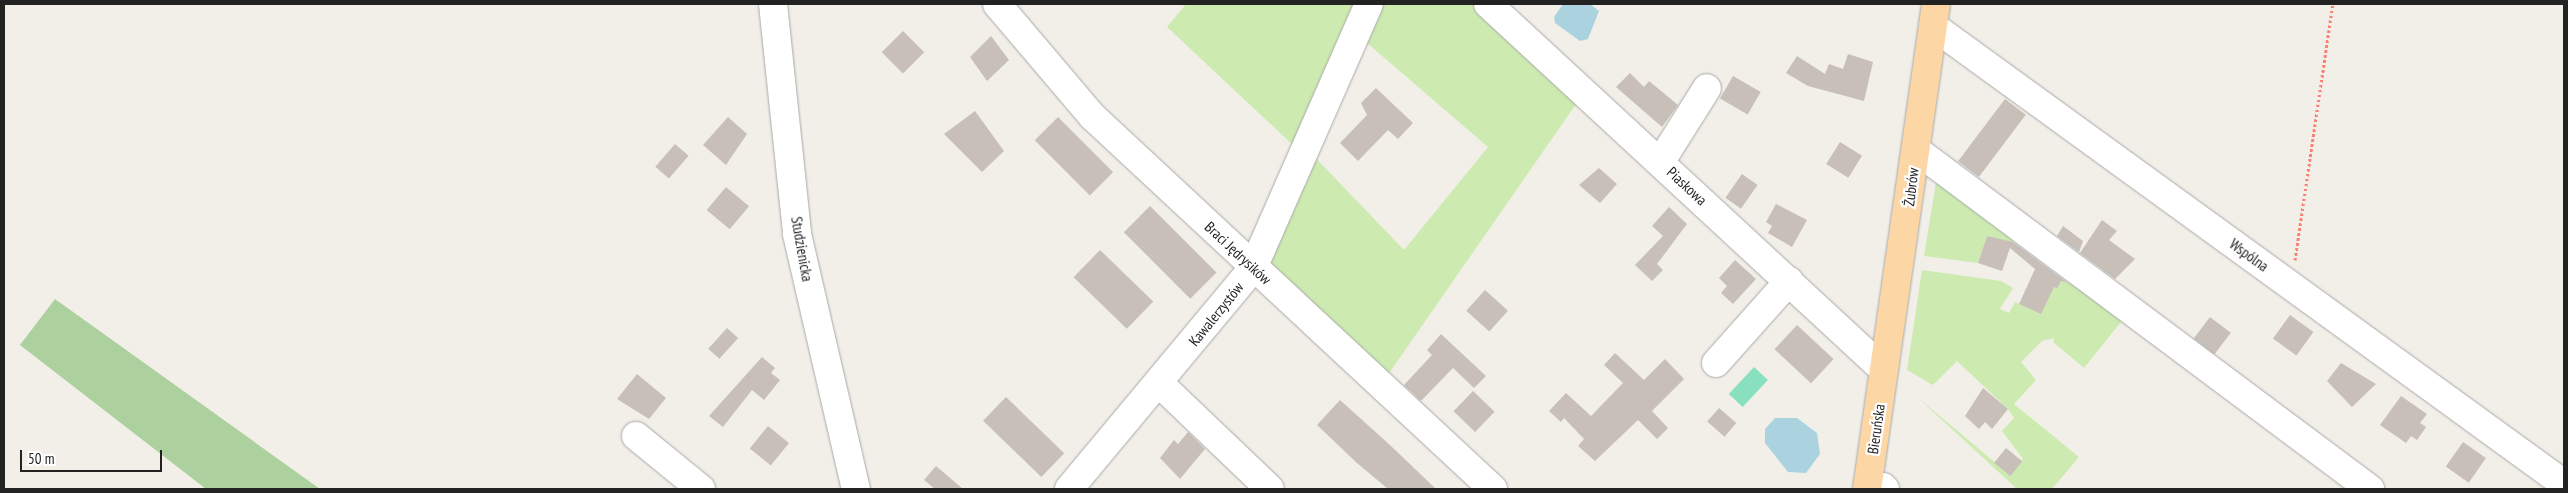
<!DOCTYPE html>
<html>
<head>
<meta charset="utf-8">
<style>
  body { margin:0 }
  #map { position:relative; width:2568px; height:493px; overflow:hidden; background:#f2efe9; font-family:"PT Sans Narrow",sans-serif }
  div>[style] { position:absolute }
  .grass>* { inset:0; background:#cdebb0 }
  .forest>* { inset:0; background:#add19e }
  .pitch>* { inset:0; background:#88e0be; transform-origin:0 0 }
  .water>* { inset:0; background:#aad3df }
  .building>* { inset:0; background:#c7bfb8; transform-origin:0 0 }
  .path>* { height:3px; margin-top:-1.5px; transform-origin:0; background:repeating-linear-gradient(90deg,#fa8072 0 2.5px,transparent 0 5px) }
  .roads { filter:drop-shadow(0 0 1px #a9a9a9) drop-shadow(0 0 1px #a9a9a9) }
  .minor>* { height:28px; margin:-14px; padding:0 14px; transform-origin:14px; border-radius:14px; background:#fff }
  .major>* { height:28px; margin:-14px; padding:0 14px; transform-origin:14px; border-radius:14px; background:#fcd6a4 }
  span { translate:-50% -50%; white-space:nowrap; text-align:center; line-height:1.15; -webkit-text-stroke:4.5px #fff; paint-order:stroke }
  .street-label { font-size:15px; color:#222 }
  .frame { position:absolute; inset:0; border:5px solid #222; pointer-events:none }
  .scale { position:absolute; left:20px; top:450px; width:142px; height:22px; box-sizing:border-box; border:2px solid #222; border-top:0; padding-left:6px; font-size:15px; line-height:18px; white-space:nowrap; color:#222; -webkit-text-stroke:4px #fff; paint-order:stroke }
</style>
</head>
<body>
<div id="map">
  <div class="grass">
    <div style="clip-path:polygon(1186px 4px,1360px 4px,1295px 147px,1167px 27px)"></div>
    <div style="clip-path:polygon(1375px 4px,1478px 4px,1581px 97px,1385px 379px,1259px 266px,1310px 152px,1404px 250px,1488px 147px,1360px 37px)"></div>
    <div style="clip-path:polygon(1936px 182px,2017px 234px,2011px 244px,1987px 236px,1978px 263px,1924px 256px)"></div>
    <div style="clip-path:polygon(1922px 270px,2001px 281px,2013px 288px,2000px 309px,2009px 313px,2015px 302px,2041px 314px,2049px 285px,2057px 289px,2061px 281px,2068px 283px,2071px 275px,2125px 317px,2084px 368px,2053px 342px,2054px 338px,2042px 341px,2021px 362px,2036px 380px,2014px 404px,2079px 457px,2052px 489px,2017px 489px,1916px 396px,2010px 475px,2023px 459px,2002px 431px,2014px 418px,2008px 409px,1957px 361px,1933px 385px,1907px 370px)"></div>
  </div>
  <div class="forest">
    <div style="clip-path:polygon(55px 299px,320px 489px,206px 489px,20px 345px)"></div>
  </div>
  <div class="pitch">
    <div style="left:1754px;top:367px;width:19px;height:37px;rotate:43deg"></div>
  </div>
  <div class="water">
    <div style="clip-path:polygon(1563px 4px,1590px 4px,1599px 11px,1588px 39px,1580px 41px,1555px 23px,1554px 17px)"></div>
    <div style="clip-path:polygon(1775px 418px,1797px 418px,1817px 433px,1820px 454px,1806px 473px,1788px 472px,1765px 443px,1765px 429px)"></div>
  </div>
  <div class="building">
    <div style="left:903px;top:31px;width:30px;height:30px;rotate:45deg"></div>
    <div style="clip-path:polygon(991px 36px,1009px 60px,987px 81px,970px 57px)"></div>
    <div style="clip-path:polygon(1848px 54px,1873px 62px,1864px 101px,1808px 86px,1786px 73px,1797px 56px,1825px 74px,1829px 64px,1843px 69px)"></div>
    <div style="clip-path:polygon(1630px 73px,1644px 87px,1649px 81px,1678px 105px,1662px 127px,1616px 87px)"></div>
    <div style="left:1733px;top:76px;width:32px;height:26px;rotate:30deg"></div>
    <div style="clip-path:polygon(1376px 88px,1413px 123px,1398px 139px,1388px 130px,1358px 161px,1340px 143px,1367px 115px,1361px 103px)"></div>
    <div style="left:2005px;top:99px;width:26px;height:78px;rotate:37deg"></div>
    <div style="clip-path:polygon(975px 111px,1004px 151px,982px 172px,944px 134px)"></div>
    <div style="clip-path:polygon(728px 117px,747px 134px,726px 165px,703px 145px)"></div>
    <div style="left:1058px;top:117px;width:78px;height:33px;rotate:45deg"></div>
    <div style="left:1840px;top:142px;width:26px;height:26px;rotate:32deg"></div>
    <div style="left:675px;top:144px;width:18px;height:30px;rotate:41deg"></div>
    <div style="clip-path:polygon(1599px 168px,1617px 184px,1600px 203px,1579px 185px)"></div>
    <div style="left:1742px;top:174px;width:19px;height:29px;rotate:35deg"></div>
    <div style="left:726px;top:187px;width:30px;height:30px;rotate:40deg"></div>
    <div style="clip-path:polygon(1776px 204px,1807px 220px,1792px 247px,1768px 233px,1772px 226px,1766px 222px)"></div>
    <div style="left:1150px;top:206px;width:94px;height:37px;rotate:45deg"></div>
    <div style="clip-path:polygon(1669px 207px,1687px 224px,1657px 264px,1663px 270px,1652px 281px,1635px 265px,1663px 236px,1652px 226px)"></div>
    <div style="clip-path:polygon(2102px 220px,2117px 231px,2109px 240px,2135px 259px,2115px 279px,2080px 253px)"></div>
    <div style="clip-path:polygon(2063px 226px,2083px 241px,2079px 252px,2057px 236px)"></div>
    <div style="clip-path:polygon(1987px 236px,2013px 242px,2068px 283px,2061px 281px,2057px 289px,2054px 287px,2041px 314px,2019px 304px,2035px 269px,2010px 248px,2002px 271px,1978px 263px)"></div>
    <div style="left:1100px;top:250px;width:74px;height:38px;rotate:44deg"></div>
    <div style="clip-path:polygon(1735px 260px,1756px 279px,1733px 304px,1721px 293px,1727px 286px,1719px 278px)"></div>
    <div style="left:1485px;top:290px;width:31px;height:28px;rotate:42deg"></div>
    <div style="left:2290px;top:315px;width:29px;height:29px;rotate:36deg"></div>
    <div style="left:2210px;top:317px;width:26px;height:27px;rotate:37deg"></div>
    <div style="left:1797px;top:325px;width:50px;height:33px;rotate:43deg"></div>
    <div style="left:727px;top:328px;width:15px;height:28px;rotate:42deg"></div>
    <div style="clip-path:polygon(1441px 334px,1486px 376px,1474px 388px,1453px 368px,1421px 401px,1404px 385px,1432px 355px,1427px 350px)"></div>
    <div style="clip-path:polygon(1615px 353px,1644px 380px,1665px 359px,1684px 379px,1652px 411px,1668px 428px,1657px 439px,1638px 420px,1595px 461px,1578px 446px,1584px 439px,1564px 418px,1561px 422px,1549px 411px,1566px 393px,1591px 416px,1623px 383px,1604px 365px)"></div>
    <div style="clip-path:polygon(762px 357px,775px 368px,771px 373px,780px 380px,764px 400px,752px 390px,723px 427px,709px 416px)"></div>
    <div style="clip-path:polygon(2341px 363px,2376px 384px,2352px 407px,2327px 381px)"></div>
    <div style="clip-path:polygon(637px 374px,666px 398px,649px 419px,617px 399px)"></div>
    <div style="clip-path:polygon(1983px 388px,2008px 409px,1992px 429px,1985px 422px,1979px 429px,1965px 416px)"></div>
    <div style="left:1473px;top:391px;width:30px;height:28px;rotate:44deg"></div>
    <div style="clip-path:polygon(2401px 396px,2427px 414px,2420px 423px,2426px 427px,2417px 440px,2411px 436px,2406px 443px,2380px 425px)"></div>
    <div style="left:1006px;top:397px;width:81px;height:33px;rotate:44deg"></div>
    <div style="clip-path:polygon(1340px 400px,1391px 446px,1436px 489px,1388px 489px,1357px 463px,1317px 425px)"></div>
    <div style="left:1719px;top:408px;width:23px;height:18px;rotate:41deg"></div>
    <div style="left:768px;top:426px;width:27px;height:29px;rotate:39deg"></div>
    <div style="clip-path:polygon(1188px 432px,1205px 449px,1180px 479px,1160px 458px,1174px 440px,1178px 444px)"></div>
    <div style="left:2463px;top:442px;width:28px;height:30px;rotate:35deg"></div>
    <div style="left:2006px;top:448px;width:21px;height:19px;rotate:39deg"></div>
    <div style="clip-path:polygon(936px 466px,963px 489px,935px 489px,924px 480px)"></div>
  </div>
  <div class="path">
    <div style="left:2295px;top:260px;width:259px;rotate:-81.6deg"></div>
  </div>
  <div class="roads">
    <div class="minor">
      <div style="left:773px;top:4px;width:231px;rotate:84deg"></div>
      <div style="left:797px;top:234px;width:262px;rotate:77deg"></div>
      <div style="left:997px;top:4px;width:147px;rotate:49.7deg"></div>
      <div style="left:1092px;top:116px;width:548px;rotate:42.93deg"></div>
      <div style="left:1488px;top:4px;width:539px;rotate:42.75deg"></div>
      <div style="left:1933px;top:26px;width:780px;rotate:35.97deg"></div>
      <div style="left:1916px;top:150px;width:567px;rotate:36.75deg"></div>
      <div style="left:1661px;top:161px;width:86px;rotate:-57.8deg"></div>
      <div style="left:1716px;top:363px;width:110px;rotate:-48.3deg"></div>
      <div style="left:1159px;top:383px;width:153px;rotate:43.7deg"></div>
      <div style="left:636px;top:436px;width:84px;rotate:39.2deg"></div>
      <div style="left:1883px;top:487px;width:3px;rotate:45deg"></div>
      <div style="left:1069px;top:489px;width:288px;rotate:-50.2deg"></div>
      <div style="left:1253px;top:268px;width:288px;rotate:-66.3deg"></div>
    </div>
    <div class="major">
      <div style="left:1867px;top:489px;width:490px;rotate:-81.9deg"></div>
    </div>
  </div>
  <div class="street-label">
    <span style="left:1687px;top:186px;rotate:43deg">Piaskowa</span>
    <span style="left:1911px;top:187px;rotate:-83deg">Żubrów</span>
    <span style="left:802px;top:249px;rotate:80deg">Studzienicka</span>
    <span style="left:1238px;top:253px;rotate:43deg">Braci Jędrysików</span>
    <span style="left:2249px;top:255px;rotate:36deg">Wspólna</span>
    <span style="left:1216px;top:314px;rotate:-51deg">Kawalerzystów</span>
    <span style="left:1876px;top:429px;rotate:-82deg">Bieruńska</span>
  </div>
  <div class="frame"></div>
  <div class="scale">50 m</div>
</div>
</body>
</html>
